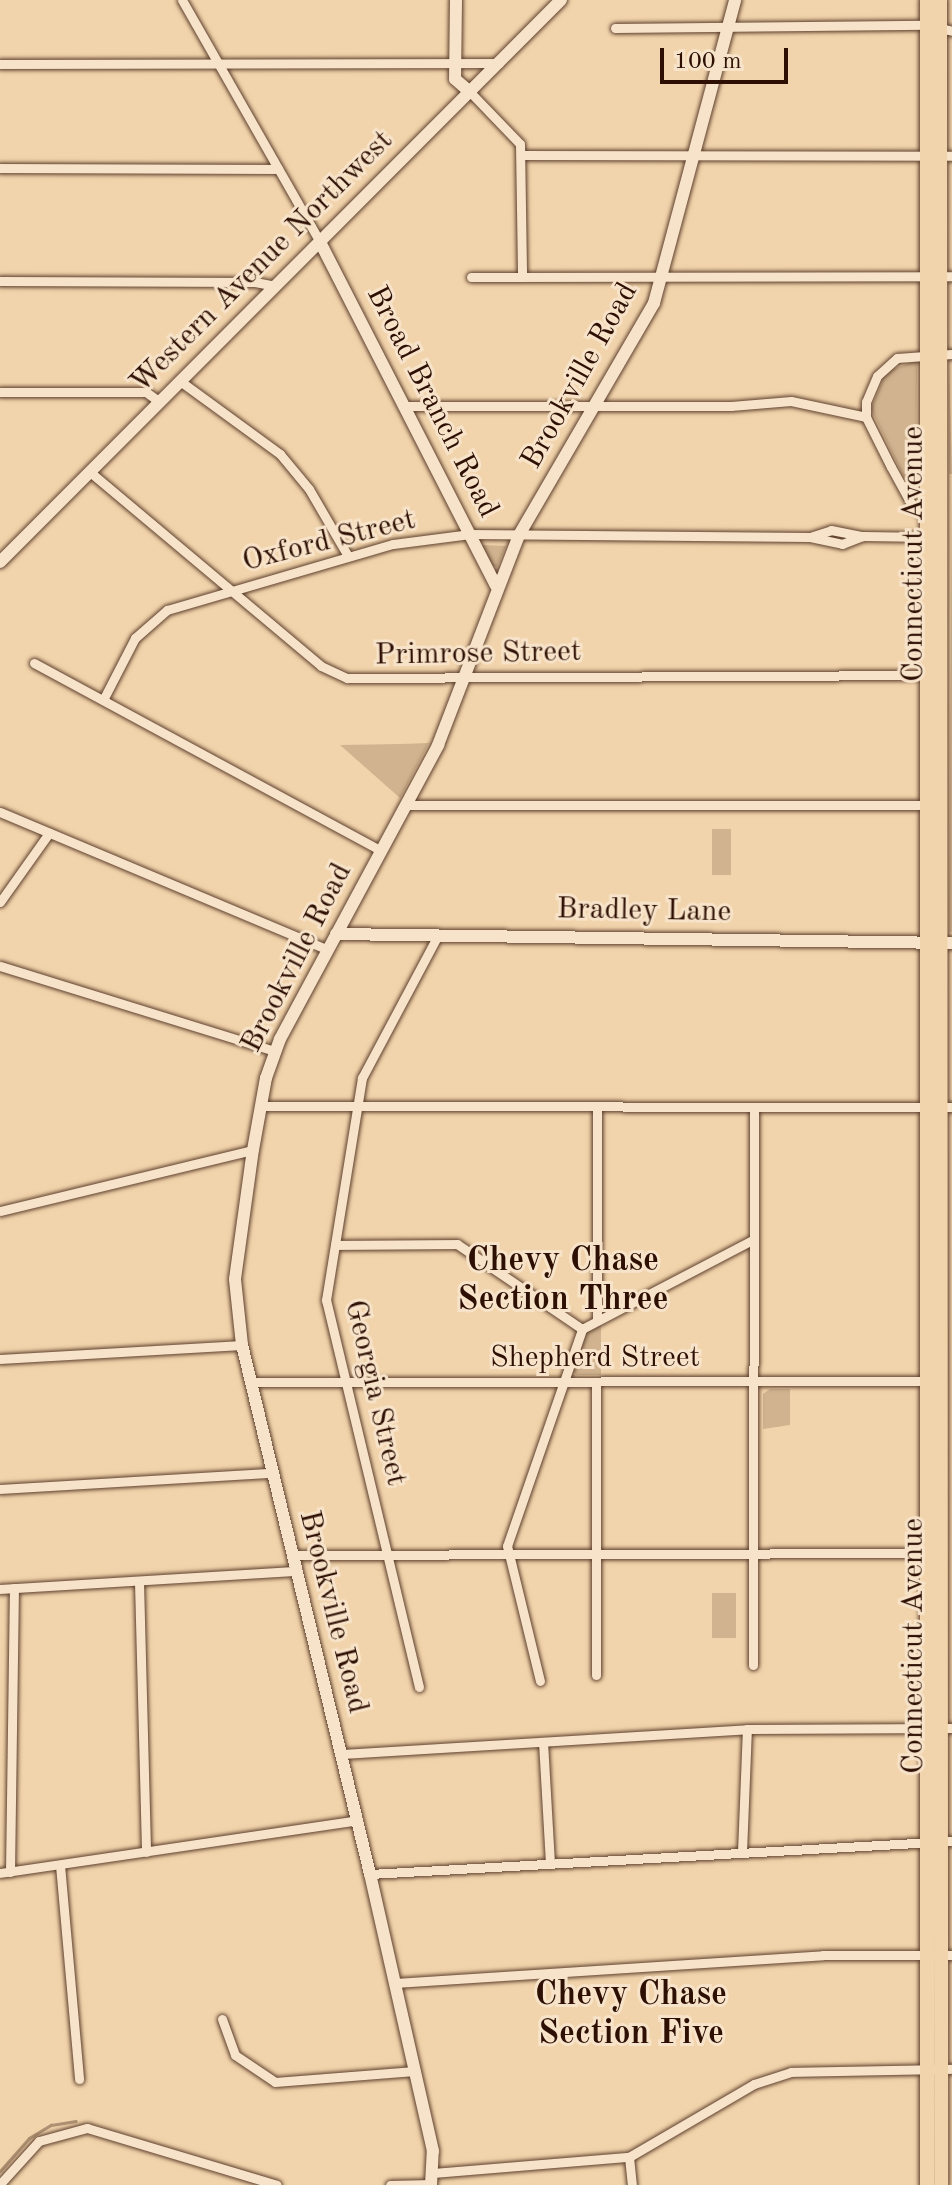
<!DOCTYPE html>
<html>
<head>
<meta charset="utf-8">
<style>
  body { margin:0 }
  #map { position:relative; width:952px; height:2185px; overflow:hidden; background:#f2d4ac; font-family:"Old Standard TT",serif }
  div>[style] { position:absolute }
  .green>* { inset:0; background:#d1b38f; transform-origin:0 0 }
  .stream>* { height:3px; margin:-1.5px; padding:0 1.5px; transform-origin:1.5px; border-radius:1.5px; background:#af9173 }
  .roads { filter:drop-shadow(0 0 2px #5e402d) drop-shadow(0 0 2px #5e402d) }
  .street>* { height:9px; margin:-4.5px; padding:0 4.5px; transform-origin:4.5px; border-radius:4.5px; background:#f7e3c9 }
  .secondary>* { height:12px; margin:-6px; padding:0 6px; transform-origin:6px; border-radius:6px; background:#f7e3c9 }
  .primary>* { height:14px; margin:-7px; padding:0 7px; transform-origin:7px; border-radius:7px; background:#f2d4ac }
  span { translate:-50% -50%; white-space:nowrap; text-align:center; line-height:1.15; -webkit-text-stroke:6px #f7e3c9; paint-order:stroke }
  .street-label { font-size:30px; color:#2d0f03 }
  .quarter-label { font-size:34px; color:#2d0f03; font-weight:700 }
  .scale { position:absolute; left:660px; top:48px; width:128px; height:36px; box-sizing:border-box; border:4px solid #2d0f03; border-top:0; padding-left:10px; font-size:24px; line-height:28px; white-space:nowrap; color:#2d0f03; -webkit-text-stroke:6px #f7e3c9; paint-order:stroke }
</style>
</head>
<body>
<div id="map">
  <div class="green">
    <div style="clip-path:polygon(917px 360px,916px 502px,871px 409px,886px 372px)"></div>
    <div style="clip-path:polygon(949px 361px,952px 474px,949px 474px)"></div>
    <div style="clip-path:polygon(952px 485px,952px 932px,949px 932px)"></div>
    <div style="clip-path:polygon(480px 545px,506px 546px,497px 567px,489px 565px)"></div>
    <div style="clip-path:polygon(429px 743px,400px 798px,340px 745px,400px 744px)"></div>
    <div style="left:712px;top:829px;width:19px;height:46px"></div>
    <div style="clip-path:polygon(601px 1324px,601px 1375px,577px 1375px,571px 1370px,584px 1332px)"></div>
    <div style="clip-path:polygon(770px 1389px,790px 1389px,790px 1425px,763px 1429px,763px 1394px)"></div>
    <div style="left:712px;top:1593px;width:24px;height:45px"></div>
  </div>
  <div class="stream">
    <div style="left:0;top:2171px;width:44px;rotate:-48.7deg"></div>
    <div style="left:29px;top:2138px;width:26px;rotate:-31deg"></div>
    <div style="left:51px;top:2125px;width:25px;rotate:-9deg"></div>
  </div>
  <div class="roads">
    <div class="street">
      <div style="left:182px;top:0;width:279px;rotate:60.3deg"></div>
      <div style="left:615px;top:28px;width:312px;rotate:-0.6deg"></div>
      <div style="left:927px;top:25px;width:26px;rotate:13deg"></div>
      <div style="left:0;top:64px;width:499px;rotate:-0.1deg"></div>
      <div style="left:470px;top:92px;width:72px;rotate:46.1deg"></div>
      <div style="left:520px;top:144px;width:133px;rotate:89.1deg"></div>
      <div style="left:522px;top:155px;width:430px;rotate:0.1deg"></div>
      <div style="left:0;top:168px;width:278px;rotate:0.2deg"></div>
      <div style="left:471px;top:277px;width:481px;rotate:-0.1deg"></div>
      <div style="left:0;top:281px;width:255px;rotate:0.2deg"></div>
      <div style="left:255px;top:282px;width:21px;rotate:11deg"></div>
      <div style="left:180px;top:381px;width:124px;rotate:36.1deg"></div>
      <div style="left:280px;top:454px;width:45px;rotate:50.4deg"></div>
      <div style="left:309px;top:489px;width:78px;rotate:59.8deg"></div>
      <div style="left:0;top:392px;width:146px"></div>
      <div style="left:146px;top:392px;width:17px;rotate:36deg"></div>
      <div style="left:408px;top:406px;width:323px"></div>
      <div style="left:731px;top:406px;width:60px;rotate:-4.8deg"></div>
      <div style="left:791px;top:401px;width:77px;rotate:12deg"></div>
      <div style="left:90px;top:472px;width:302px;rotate:40deg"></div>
      <div style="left:321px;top:666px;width:29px;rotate:25deg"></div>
      <div style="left:347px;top:678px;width:586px;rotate:-0.29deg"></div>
      <div style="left:927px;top:516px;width:17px;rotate:-147deg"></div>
      <div style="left:913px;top:507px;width:46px;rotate:-118.8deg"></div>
      <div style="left:891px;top:467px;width:56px;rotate:-116.6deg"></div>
      <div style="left:866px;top:417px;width:15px;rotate:-90deg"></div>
      <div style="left:866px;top:402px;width:28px;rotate:-67deg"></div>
      <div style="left:877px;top:376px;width:27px;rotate:-42deg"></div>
      <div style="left:897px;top:358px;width:55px;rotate:-4.2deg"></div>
      <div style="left:810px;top:537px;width:22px;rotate:-18deg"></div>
      <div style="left:831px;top:530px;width:33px;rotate:11deg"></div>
      <div style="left:863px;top:536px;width:66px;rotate:0.9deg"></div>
      <div style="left:34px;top:663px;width:395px;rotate:28.4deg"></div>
      <div style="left:103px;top:700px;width:70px;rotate:-62.7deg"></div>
      <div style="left:135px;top:638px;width:43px;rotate:-41.2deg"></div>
      <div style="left:167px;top:610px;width:235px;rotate:-16.3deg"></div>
      <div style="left:393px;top:544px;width:78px;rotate:-7.4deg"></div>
      <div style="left:470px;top:534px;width:340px;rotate:0.5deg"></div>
      <div style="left:810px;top:537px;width:33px;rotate:12deg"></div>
      <div style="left:842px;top:544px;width:22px;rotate:-21deg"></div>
      <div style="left:406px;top:805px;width:523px"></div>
      <div style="left:0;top:812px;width:356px;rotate:22.8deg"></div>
      <div style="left:0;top:902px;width:85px;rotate:-54.6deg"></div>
      <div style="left:0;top:966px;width:288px;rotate:17.2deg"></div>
      <div style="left:260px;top:1106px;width:692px;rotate:0.08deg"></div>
      <div style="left:597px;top:1107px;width:211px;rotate:90deg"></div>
      <div style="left:0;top:1211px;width:260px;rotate:-13.6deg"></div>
      <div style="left:335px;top:1245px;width:122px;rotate:-0.5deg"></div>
      <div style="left:457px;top:1244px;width:151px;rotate:34.2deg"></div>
      <div style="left:582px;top:1329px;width:194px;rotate:-27.6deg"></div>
      <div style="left:0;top:1359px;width:242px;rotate:-3.3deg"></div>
      <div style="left:250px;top:1382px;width:681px;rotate:-0.08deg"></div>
      <div style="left:0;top:1489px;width:272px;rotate:-3.4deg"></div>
      <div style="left:293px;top:1555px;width:637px;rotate:-0.18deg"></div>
      <div style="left:139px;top:1582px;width:270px;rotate:88.5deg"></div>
      <div style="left:0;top:1589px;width:298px;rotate:-3.5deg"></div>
      <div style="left:753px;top:1665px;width:558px;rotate:-89.9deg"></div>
      <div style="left:596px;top:1675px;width:293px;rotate:-90deg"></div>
      <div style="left:540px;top:1681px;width:139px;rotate:-103.7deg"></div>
      <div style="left:507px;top:1546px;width:230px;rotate:-70.9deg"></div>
      <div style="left:419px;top:1687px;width:398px;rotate:-103.5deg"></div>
      <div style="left:326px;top:1300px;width:225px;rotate:-80.8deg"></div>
      <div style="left:362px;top:1078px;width:162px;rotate:-62deg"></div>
      <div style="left:543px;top:1742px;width:120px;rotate:86.7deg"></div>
      <div style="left:342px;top:1754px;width:406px;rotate:-3.5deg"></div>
      <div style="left:747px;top:1729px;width:205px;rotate:-0.3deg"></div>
      <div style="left:742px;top:1852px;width:123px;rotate:-87.7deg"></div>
      <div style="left:60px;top:1865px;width:215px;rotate:84.9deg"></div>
      <div style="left:10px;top:1872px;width:284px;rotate:-89.2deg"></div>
      <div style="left:0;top:1873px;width:362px;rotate:-8.4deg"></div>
      <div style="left:370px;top:1874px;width:583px;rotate:-3.25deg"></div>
      <div style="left:395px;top:1983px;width:429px;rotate:-3.7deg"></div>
      <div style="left:823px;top:1955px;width:129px"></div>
      <div style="left:222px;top:2019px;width:38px;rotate:70deg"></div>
      <div style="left:235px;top:2055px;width:48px;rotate:34deg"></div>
      <div style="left:275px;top:2082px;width:140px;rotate:-4.5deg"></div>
      <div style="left:629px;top:2157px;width:28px;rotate:84deg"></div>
      <div style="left:433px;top:2173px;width:197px;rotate:-4.7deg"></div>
      <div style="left:629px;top:2157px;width:145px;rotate:-30.3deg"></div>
      <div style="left:754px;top:2084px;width:39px;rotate:-18deg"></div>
      <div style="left:791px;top:2072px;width:161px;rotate:-1.1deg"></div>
      <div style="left:0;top:2184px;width:58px;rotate:-47.8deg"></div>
      <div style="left:39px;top:2141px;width:50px;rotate:-15.2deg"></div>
      <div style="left:87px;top:2128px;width:198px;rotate:16.7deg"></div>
      <div style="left:390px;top:2185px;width:42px;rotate:-1.4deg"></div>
    </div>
    <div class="secondary">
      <div style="left:456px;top:0;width:79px;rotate:90.7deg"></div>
      <div style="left:455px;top:79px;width:20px;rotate:41deg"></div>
      <div style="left:320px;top:242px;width:386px;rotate:62.9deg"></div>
      <div style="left:0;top:562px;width:794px;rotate:-45.05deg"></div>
      <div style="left:336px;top:934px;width:616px;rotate:0.84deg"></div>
      <div style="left:431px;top:2185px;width:34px;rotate:-87deg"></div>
      <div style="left:433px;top:2151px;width:284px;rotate:-102.8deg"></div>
      <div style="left:370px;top:1874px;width:544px;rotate:-103.6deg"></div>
      <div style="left:242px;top:1345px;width:66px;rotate:-96.1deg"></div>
      <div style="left:235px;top:1279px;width:130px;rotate:-82.1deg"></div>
      <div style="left:253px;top:1150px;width:73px;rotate:-79.8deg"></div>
      <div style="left:266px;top:1078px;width:41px;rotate:-70.3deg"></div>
      <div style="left:280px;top:1039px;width:334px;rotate:-61.7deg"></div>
      <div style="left:438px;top:745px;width:225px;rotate:-68.9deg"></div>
      <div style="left:519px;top:535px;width:268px;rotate:-59.8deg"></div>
      <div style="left:654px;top:303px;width:314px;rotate:-75deg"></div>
    </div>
    <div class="primary">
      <div style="left:927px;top:0;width:2185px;rotate:90deg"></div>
      <div style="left:940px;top:0;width:2185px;rotate:89.97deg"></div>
    </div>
  </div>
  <div class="street-label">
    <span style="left:262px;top:262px;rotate:-45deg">Western Avenue Northwest</span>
    <span style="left:580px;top:376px;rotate:-61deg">Brookville Road</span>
    <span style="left:432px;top:402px;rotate:63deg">Broad Branch Road</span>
    <span style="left:329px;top:541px;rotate:-14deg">Oxford Street</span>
    <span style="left:914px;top:554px;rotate:-90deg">Connecticut Avenue</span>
    <span style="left:478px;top:654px;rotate:-1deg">Primrose Street</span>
    <span style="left:644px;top:911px;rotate:1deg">Bradley Lane</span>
    <span style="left:297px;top:958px;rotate:-63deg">Brookville Road</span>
    <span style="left:595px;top:1358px">Shepherd Street</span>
    <span style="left:375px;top:1393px;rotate:77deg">Georgia Street</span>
    <span style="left:333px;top:1612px;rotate:76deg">Brookville Road</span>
    <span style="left:914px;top:1646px;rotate:-90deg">Connecticut Avenue</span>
  </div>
  <div class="quarter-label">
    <span style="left:563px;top:1281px">Chevy Chase<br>Section Three</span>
    <span style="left:631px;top:2015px">Chevy Chase<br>Section Five</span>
  </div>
  <div class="scale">100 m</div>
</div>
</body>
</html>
